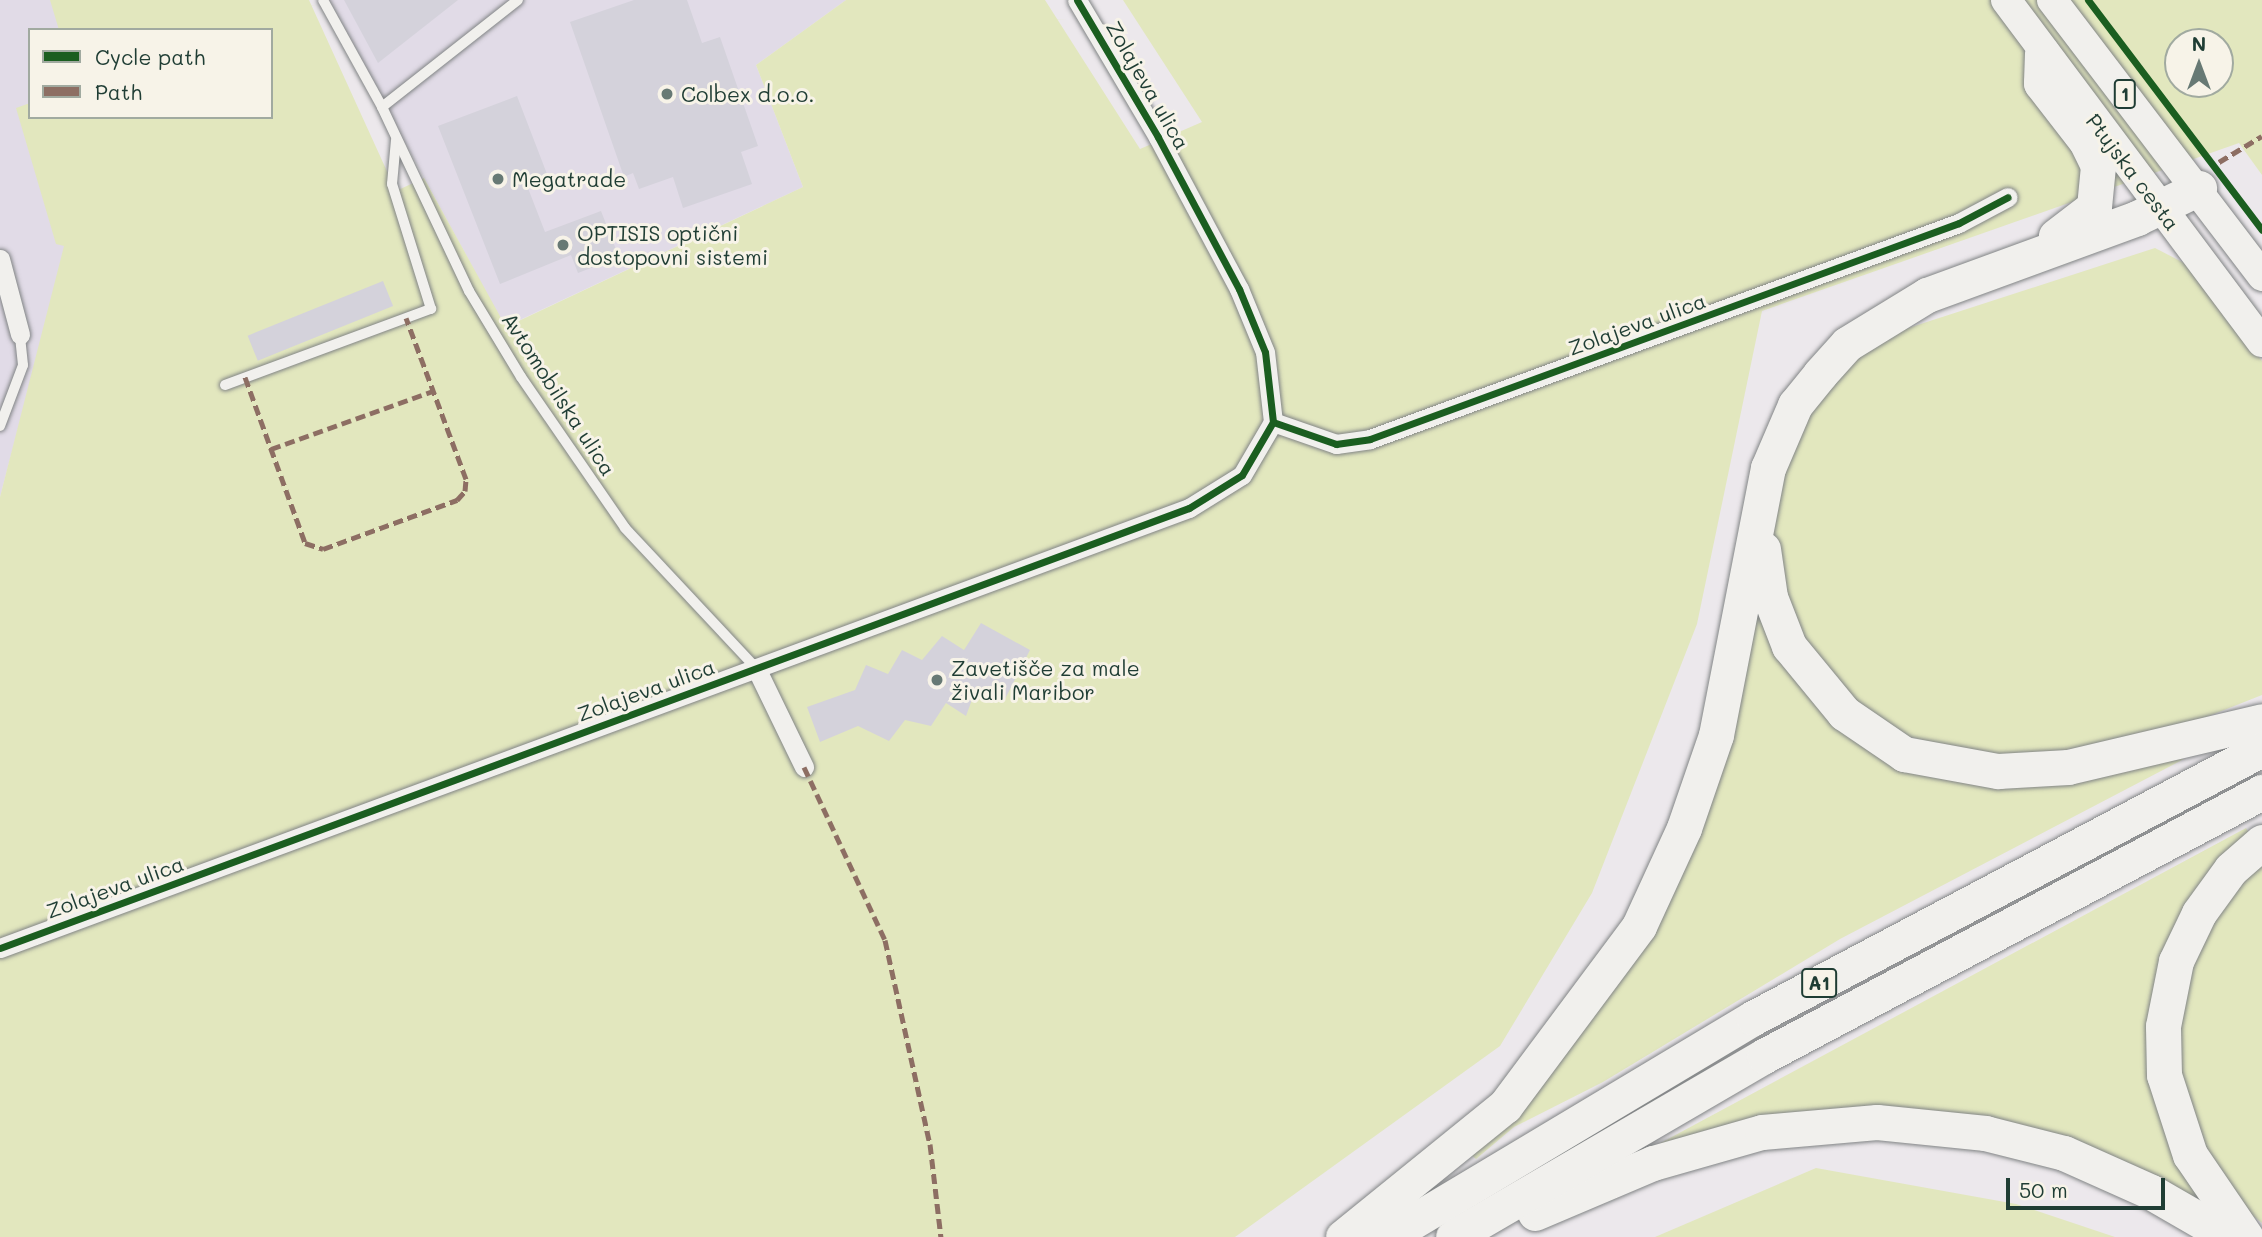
<!DOCTYPE html>
<html>
<head>
<meta charset="utf-8">
<style>
  body { margin:0 }
  #map { position:relative; width:2262px; height:1237px; overflow:hidden; background:#ece8ec; font-family:Mali,sans-serif }
  div>[style] { position:absolute }
  .built>* { inset:0; background:#e1dbe7 }
  .green>* { inset:0; background:#e2e7be }
  .building>* { inset:0; background:#d4d2db; transform-origin:0 0 }
  .roads { filter:drop-shadow(0 0 2px #818485) drop-shadow(0 0 2px #818485) }
  .lane>* { height:10px; margin:-5px; padding:0 5px; transform-origin:5px; border-radius:5px; background:#f1f0ed }
  .street>* { height:19px; margin:-9.5px; padding:0 9.5px; transform-origin:9.5px; border-radius:9.5px; background:#f1f0ed }
  .primary>* { height:30px; margin:-15px; padding:0 15px; transform-origin:15px; border-radius:15px; background:#f1f0ed }
  .highway>* { height:35px; margin:-17.5px; padding:0 17.5px; transform-origin:17.5px; border-radius:17.5px; background:#f1f0ed }
  .quiet>* { height:5px; margin-top:-2.5px; transform-origin:0; background:repeating-linear-gradient(90deg,#8d6e63 0 10px,transparent 0 15px) }
  .cycleway>* { height:7px; margin:-3.5px; padding:0 3.5px; transform-origin:3.5px; border-radius:3.5px; background:#1b5e20 }
  .dots>* { width:19px; height:19px; translate:-50% -50%; box-sizing:border-box; border:4px solid #f7f3e8; border-radius:50% }
  span { translate:-50% -50%; white-space:nowrap; text-align:center; line-height:1.15; -webkit-text-stroke:6px #f7f3e8; paint-order:stroke }
  .shield-label span { padding:2px 5px; background:#f7f3e8; border:2px solid; border-radius:5px; -webkit-text-stroke-width:0 }
  .shield-label { font-size:19px; color:#1f3d34; font-weight:700 }
  .street-label { font-size:21px; color:#1f3d34 }
  .poi-label { font-size:21px; color:#1f3d34 }
  .left { translate:0 -50%; text-align:left }
  .legend { position:absolute; left:28px; top:28px; width:245px; height:91px; box-sizing:border-box; background:#f7f3e8; border:2px solid #a1aaa0; margin:0; padding:9px 12px; list-style:none; font-size:21px; color:#1f3d34 }
  .legend li { display:flex; align-items:center; gap:14px; height:35px }
  .legend b { width:35px; border:2px solid #a1aaa0 }
  .north { position:absolute; left:2164px; top:28px; width:70px; height:70px; box-sizing:border-box; background:#f7f3e8; border:2px solid #a1aaa0; border-radius:50%; rotate:0deg; font-size:19px; font-weight:700; line-height:28px; text-align:center; color:#1f3d34 }
  .north::after { content:''; display:block; margin:auto; width:24px; height:32px; background:#677974; clip-path:polygon(50% 0,100% 100%,50% 72%,0 100%) }
  .scale { position:absolute; left:2006px; top:1178px; width:159px; height:32px; box-sizing:border-box; border:4px solid #1f3d34; border-top:0; padding-left:9px; font-size:21px; line-height:24px; white-space:nowrap; color:#1f3d34; -webkit-text-stroke:5px #f7f3e8; paint-order:stroke }
</style>
</head>
<body>
<div id="map">
  <div class="built">
    <div style="clip-path:polygon(0 0,178px 0,178px 30px,30px 30px,30px 117px,82px 117px,63px 257px,0 497px)"></div>
    <div style="clip-path:polygon(328px 0,846px 0,756px 65px,803px 187px,505px 327px)"></div>
  </div>
  <div class="green">
    <div style="clip-path:polygon(evenodd,50px 0,309px 0,396px 191px,424px 178px,506px 327px,803px 187px,756px 65px,846px 0,1045px 0,1140px 149px,1202px 122px,1123px 0,2262px 0,2262px 175px,2239px 143px,1762px 311px,1697px 624px,1592px 893px,1500px 1046px,1235px 1237px,0 1237px,0 497px,64px 246px,56px 244px,16px 108px,30px 103px,30px 117px,271px 117px,271px 30px,59px 30px,50px 0,2178px 42px,2220px 42px,2220px 84px,2178px 84px,2178px 42px)"></div>
    <div style="clip-path:polygon(2155px 248px,2188px 265px,2262px 361px,2262px 695px,2204px 718px,2201px 726px,2010px 760px,1879px 730px,1796px 642px,1771px 568px,1771px 517px,1792px 447px,1818px 398px,1860px 354px,1899px 331px)"></div>
    <div style="clip-path:polygon(1759px 579px,1880px 755px,2184px 759px,1840px 939px,1603px 1082px,1514px 1127px,1476px 1159px,1469px 1153px,1611px 989px)"></div>
    <div style="clip-path:polygon(2246px 828px,2251px 836px,2152px 1034px,2214px 1216px,1937px 1112px,1629px 1160px)"></div>
    <div style="clip-path:polygon(2262px 857px,2262px 1223px,2234px 1201px,2180px 1104px,2173px 1034px,2181px 978px,2203px 936px)"></div>
    <div style="clip-path:polygon(1816px 1168px,2016px 1204px,2115px 1237px,1655px 1237px)"></div>
  </div>
  <div class="building">
    <div style="clip-path:polygon(344px 0,458px 0,378px 63px)"></div>
    <div style="clip-path:polygon(634px 0,687px 0,702px 43px,720px 37px,758px 146px,741px 152px,752px 184px,683px 208px,673px 177px,639px 189px,633px 173px,624px 177px,570px 22px)"></div>
    <div style="clip-path:polygon(517px 96px,547px 174px,526px 183px,545px 232px,601px 211px,619px 257px,578px 273px,571px 255px,500px 284px,438px 126px)"></div>
    <div style="left:383px;top:281px;width:27px;height:146px;rotate:68deg"></div>
    <div style="clip-path:polygon(981px 623px,1030px 650px,1004px 701px,977px 686px,966px 716px,946px 703px,931px 726px,905px 720px,889px 741px,858px 726px,820px 742px,807px 707px,855px 690px,866px 665px,888px 674px,902px 650px,922px 660px,942px 636px,964px 650px)"></div>
  </div>
  <div class="roads">
    <div class="lane">
      <div style="left:323px;top:0;width:122px;rotate:61.1deg"></div>
      <div style="left:382px;top:107px;width:204px;rotate:64.7deg"></div>
      <div style="left:469px;top:291px;width:100px;rotate:58.8deg"></div>
      <div style="left:521px;top:377px;width:183px;rotate:55.4deg"></div>
      <div style="left:625px;top:528px;width:192px;rotate:46.9deg"></div>
      <div style="left:382px;top:107px;width:173px;rotate:-38.2deg"></div>
      <div style="left:225px;top:385px;width:220px;rotate:-20.3deg"></div>
      <div style="left:431px;top:309px;width:131px;rotate:-107.3deg"></div>
      <div style="left:392px;top:184px;width:44px;rotate:-84.8deg"></div>
      <div style="left:0;top:426px;width:65px;rotate:-69.3deg"></div>
      <div style="left:23px;top:365px;width:31px;rotate:-96deg"></div>
    </div>
    <div class="street">
      <div style="left:0;top:259px;width:78px;rotate:75.1deg"></div>
      <div style="left:1273px;top:422px;width:67px;rotate:19.2deg"></div>
      <div style="left:1336px;top:444px;width:34px;rotate:-8deg"></div>
      <div style="left:1370px;top:439px;width:627px;rotate:-20.14deg"></div>
      <div style="left:1959px;top:223px;width:55px;rotate:-28deg"></div>
      <div style="left:756px;top:668px;width:110px;rotate:64.1deg"></div>
      <div style="left:0;top:948px;width:1268px;rotate:-20.31deg"></div>
      <div style="left:1189px;top:508px;width:62px;rotate:-31.9deg"></div>
      <div style="left:1242px;top:475px;width:61px;rotate:-59.7deg"></div>
      <div style="left:1273px;top:422px;width:70px;rotate:-96.5deg"></div>
      <div style="left:1265px;top:352px;width:68px;rotate:-112.4deg"></div>
      <div style="left:1239px;top:289px;width:172px;rotate:-118.1deg"></div>
      <div style="left:1158px;top:137px;width:159px;rotate:-120.6deg"></div>
    </div>
    <div class="primary">
      <div style="left:2006px;top:0;width:427px;rotate:53.2deg"></div>
      <div style="left:2052px;top:0;width:347px;rotate:52.7deg"></div>
    </div>
    <div class="highway">
      <div style="left:2042px;top:53px;width:30px;rotate:92deg"></div>
      <div style="left:2041px;top:83px;width:73px;rotate:52.2deg"></div>
      <div style="left:2086px;top:141px;width:28px;rotate:64deg"></div>
      <div style="left:2098px;top:166px;width:41px;rotate:95.6deg"></div>
      <div style="left:2094px;top:207px;width:48px;rotate:142.7deg"></div>
      <div style="left:1763px;top:549px;width:49px;rotate:81.7deg"></div>
      <div style="left:1770px;top:597px;width:53px;rotate:68.8deg"></div>
      <div style="left:1789px;top:646px;width:87px;rotate:50.6deg"></div>
      <div style="left:1844px;top:713px;width:73px;rotate:34.3deg"></div>
      <div style="left:1904px;top:754px;width:96px;rotate:10.3deg"></div>
      <div style="left:1998px;top:771px;width:70px;rotate:-3.3deg"></div>
      <div style="left:2068px;top:767px;width:199px;rotate:-13.3deg"></div>
      <div style="left:1535px;top:1213px;width:128px;rotate:-23deg"></div>
      <div style="left:1653px;top:1163px;width:113px;rotate:-15.9deg"></div>
      <div style="left:1762px;top:1132px;width:115px;rotate:-5deg"></div>
      <div style="left:1877px;top:1122px;width:109px;rotate:5.8deg"></div>
      <div style="left:1985px;top:1133px;width:81px;rotate:14.2deg"></div>
      <div style="left:2064px;top:1153px;width:95px;rotate:24.1deg"></div>
      <div style="left:2151px;top:1192px;width:90px;rotate:30deg"></div>
      <div style="left:1343px;top:1237px;width:208px;rotate:-39deg"></div>
      <div style="left:1505px;top:1106px;width:224px;rotate:-53.3deg"></div>
      <div style="left:1639px;top:926px;width:108px;rotate:-65.3deg"></div>
      <div style="left:1684px;top:828px;width:98px;rotate:-71deg"></div>
      <div style="left:1716px;top:735px;width:272px;rotate:-79deg"></div>
      <div style="left:1768px;top:468px;width:69px;rotate:-66.8deg"></div>
      <div style="left:1795px;top:405px;width:40px;rotate:-51deg"></div>
      <div style="left:1820px;top:374px;width:40px;rotate:-48deg"></div>
      <div style="left:1847px;top:344px;width:94px;rotate:-31.5deg"></div>
      <div style="left:1927px;top:295px;width:224px;rotate:-20.1deg"></div>
      <div style="left:2137px;top:218px;width:69px;rotate:-25.8deg"></div>
      <div style="left:1387px;top:1237px;width:427px;rotate:-30.9deg"></div>
      <div style="left:1753px;top:1018px;width:576px;rotate:-27.86deg"></div>
      <div style="left:1453px;top:1237px;width:360px;rotate:-30.2deg"></div>
      <div style="left:1764px;top:1056px;width:564px;rotate:-27.93deg"></div>
      <div style="left:2246px;top:1237px;width:99px;rotate:-124.3deg"></div>
      <div style="left:2190px;top:1155px;width:84px;rotate:-108deg"></div>
      <div style="left:2164px;top:1075px;width:49px;rotate:-91.2deg"></div>
      <div style="left:2163px;top:1026px;width:66px;rotate:-78.7deg"></div>
      <div style="left:2176px;top:961px;width:53px;rotate:-64.4deg"></div>
      <div style="left:2199px;top:913px;width:54px;rotate:-54deg"></div>
      <div style="left:2231px;top:869px;width:41px;rotate:-41.1deg"></div>
    </div>
  </div>
  <div class="quiet">
    <div style="left:2219px;top:162px;width:50px;rotate:-31.2deg"></div>
    <div style="left:245px;top:377px;width:177px;rotate:70.1deg"></div>
    <div style="left:305px;top:543px;width:19px;rotate:18deg"></div>
    <div style="left:323px;top:549px;width:143px;rotate:-20.1deg"></div>
    <div style="left:457px;top:500px;width:12px;rotate:-48deg"></div>
    <div style="left:465px;top:491px;width:12px;rotate:-85deg"></div>
    <div style="left:466px;top:479px;width:172px;rotate:-110.4deg"></div>
    <div style="left:271px;top:449px;width:172px;rotate:-19.7deg"></div>
    <div style="left:804px;top:767px;width:191px;rotate:64.9deg"></div>
    <div style="left:885px;top:940px;width:209px;rotate:77.6deg"></div>
    <div style="left:930px;top:1144px;width:94px;rotate:83.3deg"></div>
  </div>
  <div class="cycleway">
    <div style="left:2088px;top:0;width:288px;rotate:52.9deg"></div>
    <div style="left:1273px;top:422px;width:67px;rotate:19.2deg"></div>
    <div style="left:1336px;top:444px;width:34px;rotate:-8deg"></div>
    <div style="left:1370px;top:439px;width:627px;rotate:-20.14deg"></div>
    <div style="left:1959px;top:223px;width:55px;rotate:-28deg"></div>
    <div style="left:0;top:948px;width:1268px;rotate:-20.31deg"></div>
    <div style="left:1189px;top:508px;width:62px;rotate:-31.9deg"></div>
    <div style="left:1242px;top:475px;width:61px;rotate:-59.7deg"></div>
    <div style="left:1273px;top:422px;width:70px;rotate:-96.5deg"></div>
    <div style="left:1265px;top:352px;width:68px;rotate:-112.4deg"></div>
    <div style="left:1239px;top:289px;width:172px;rotate:-118.1deg"></div>
    <div style="left:1158px;top:137px;width:159px;rotate:-120.6deg"></div>
  </div>
  <div class="dots">
    <div style="left:667px;top:94px;background:#677974"></div>
    <div style="left:498px;top:179px;background:#677974"></div>
    <div style="left:563px;top:245px;background:#677974"></div>
    <div style="left:937px;top:680px;background:#677974"></div>
  </div>
  <div class="shield-label">
    <span style="left:2125px;top:94px">1</span>
    <span style="left:1819px;top:983px">A1</span>
  </div>
  <div class="street-label">
    <span style="left:1148px;top:85px;rotate:60deg">Zolajeva ulica</span>
    <span style="left:2133px;top:172px;rotate:53deg">Ptujska cesta</span>
    <span style="left:1637px;top:324px;rotate:-20deg">Zolajeva ulica</span>
    <span style="left:559px;top:394px;rotate:57deg">Avtomobilska ulica</span>
    <span style="left:646px;top:690px;rotate:-20deg">Zolajeva ulica</span>
    <span style="left:115px;top:887px;rotate:-20deg">Zolajeva ulica</span>
  </div>
  <div class="poi-label">
    <span class="left" style="left:681px;top:94px">Colbex d.o.o.</span>
    <span class="left" style="left:512px;top:179px">Megatrade</span>
    <span class="left" style="left:577px;top:245px">OPTISIS optični<br>dostopovni sistemi</span>
    <span class="left" style="left:951px;top:680px">Zavetišče za male<br>živali Maribor</span>
  </div>
  <ul class="legend">
  <li><b style="height:9px;background:#1b5e20"></b>Cycle path</li>
  <li><b style="height:9px;background:#8d6e63"></b>Path</li>
  </ul>
  <div class="north">N</div>
  <div class="scale">50 m</div>
</div>
</body>
</html>
